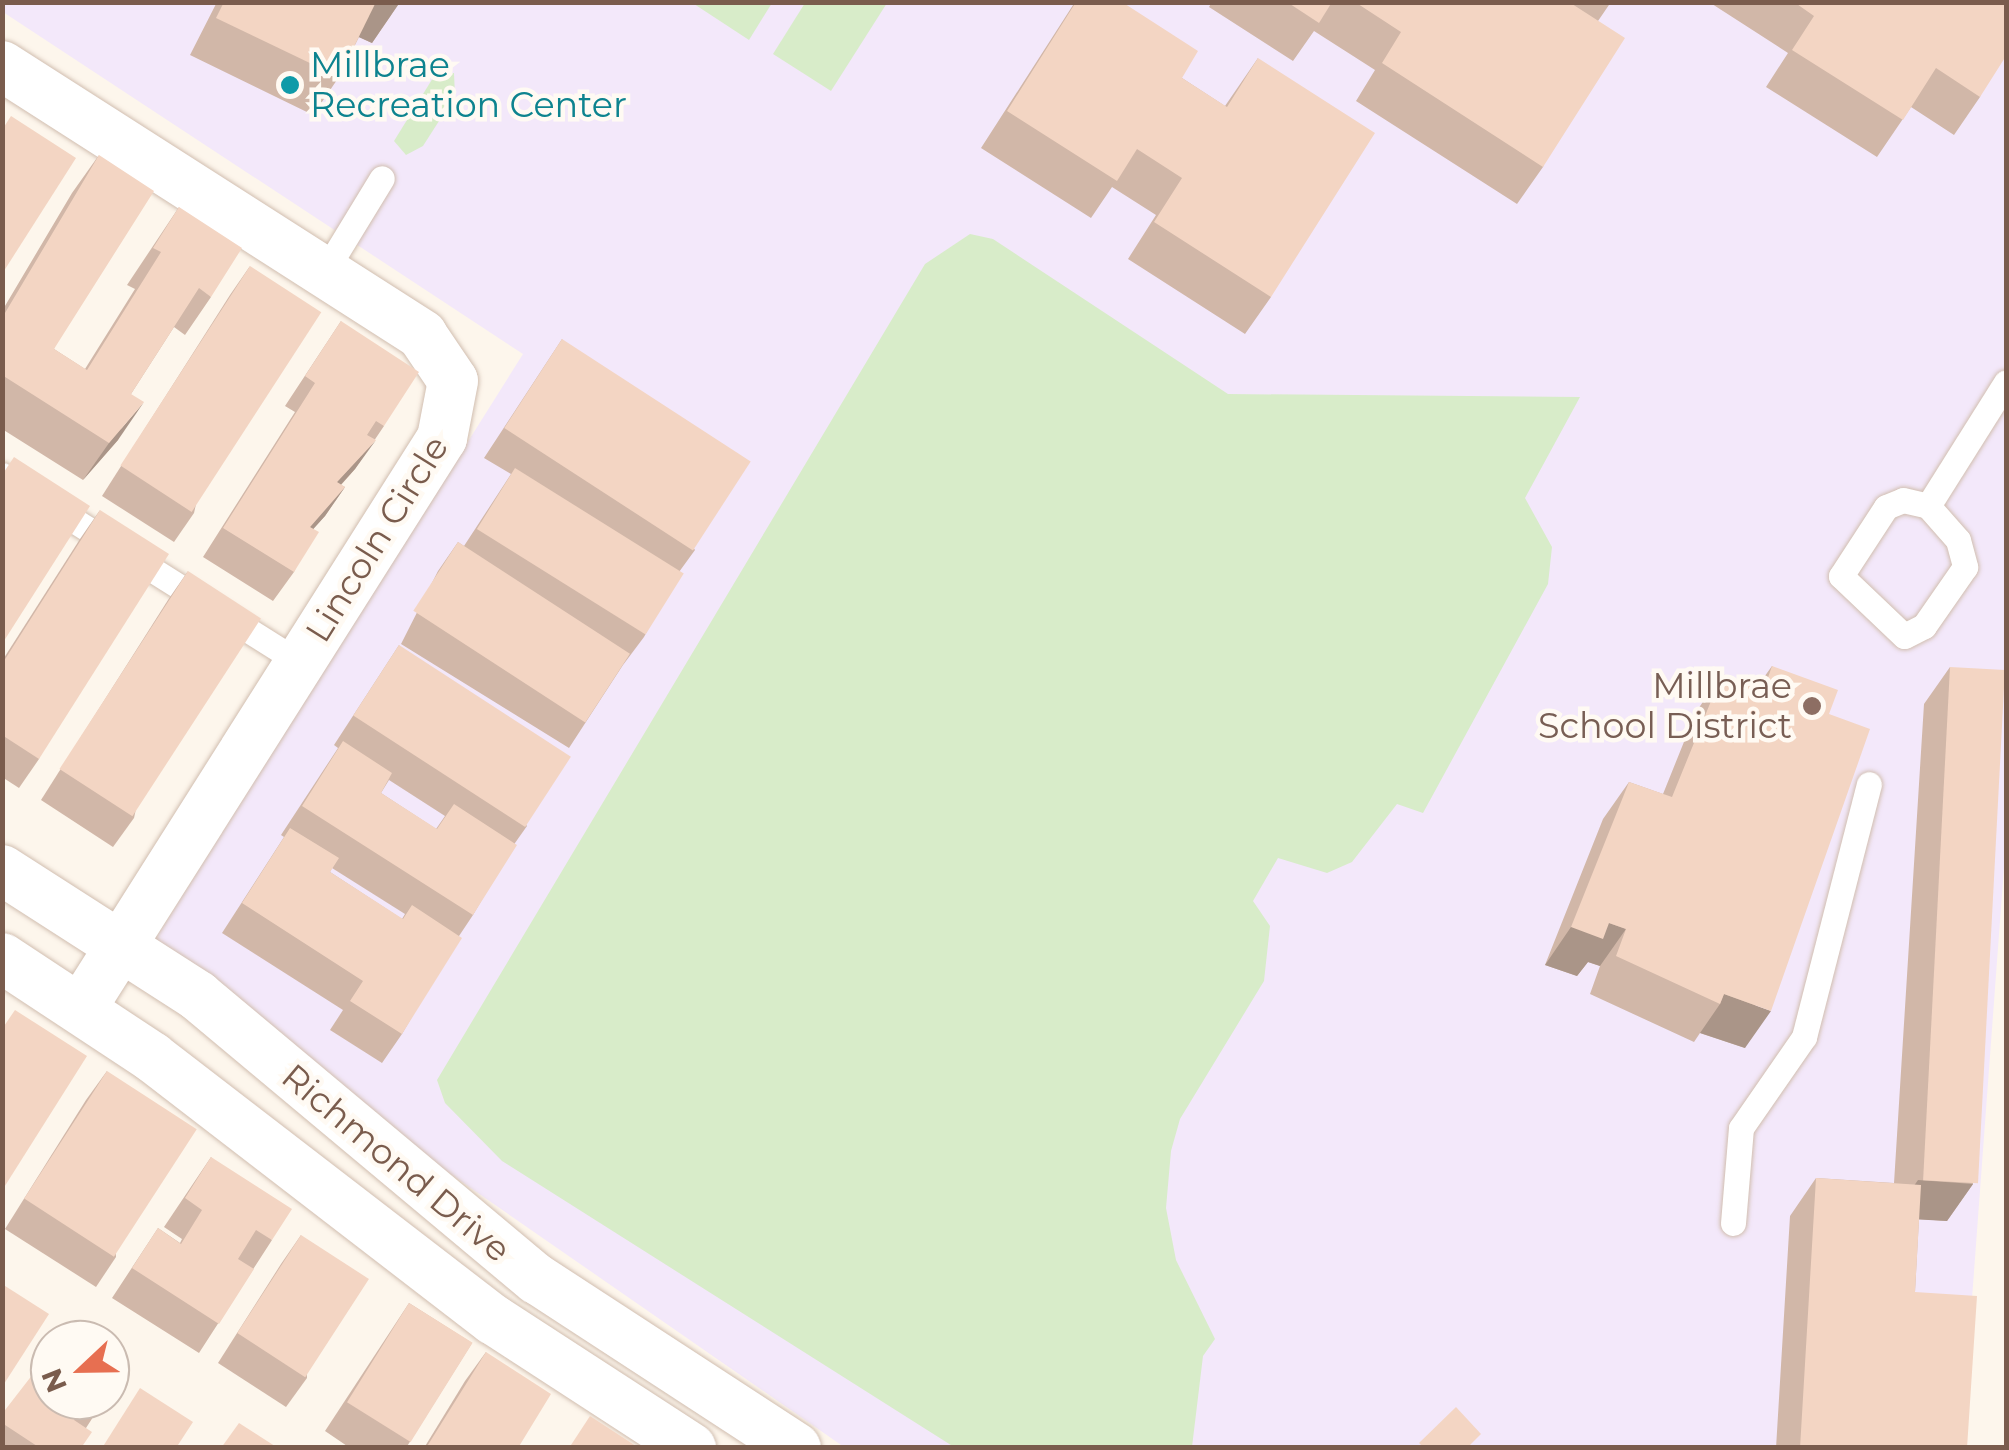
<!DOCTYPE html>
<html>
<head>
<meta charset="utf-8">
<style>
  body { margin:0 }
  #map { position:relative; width:2009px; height:1450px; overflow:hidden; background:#fdf6ec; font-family:Montserrat,sans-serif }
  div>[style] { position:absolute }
  .education>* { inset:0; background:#f3e8fa }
  .green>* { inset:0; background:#d8ecc9 }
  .roads { filter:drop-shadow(0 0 2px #d1beb0) drop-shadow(0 0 2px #d1beb0) }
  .service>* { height:25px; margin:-12.5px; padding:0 12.5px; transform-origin:12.5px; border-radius:12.5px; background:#fff }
  .minor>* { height:50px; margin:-25px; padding:0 25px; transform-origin:25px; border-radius:25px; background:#fff }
  .wall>* { inset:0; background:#d1b7a8 }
  .shaded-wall>* { inset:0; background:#aa9588 }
  .building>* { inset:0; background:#f3d5c3; transform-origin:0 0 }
  .dots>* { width:28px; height:28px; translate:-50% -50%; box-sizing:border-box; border:5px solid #fffaf3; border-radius:50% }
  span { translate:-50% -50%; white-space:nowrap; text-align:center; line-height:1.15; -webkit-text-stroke:9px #fffaf3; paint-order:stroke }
  .culture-label { font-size:35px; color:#0d838f }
  .left { translate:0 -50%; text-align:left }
  .street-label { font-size:35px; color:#7a5c4d }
  .education-label { font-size:35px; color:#785e54 }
  .right { translate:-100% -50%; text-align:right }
  .frame { position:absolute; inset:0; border:5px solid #7a5c4d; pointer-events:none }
  .north { position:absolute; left:30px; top:1320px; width:100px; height:100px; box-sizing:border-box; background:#fffaf3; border:2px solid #cabbb1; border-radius:50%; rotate:248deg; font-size:28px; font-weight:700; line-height:40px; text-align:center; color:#7a5c4d }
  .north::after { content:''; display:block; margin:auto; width:35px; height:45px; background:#e76f51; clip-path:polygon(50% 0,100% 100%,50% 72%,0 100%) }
</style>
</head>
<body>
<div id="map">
  <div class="education">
    <div style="clip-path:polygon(2px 3px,2006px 3px,2006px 840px,1961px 1447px,844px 1447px,142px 960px,523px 354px,3px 12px)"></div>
  </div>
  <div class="green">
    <div style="clip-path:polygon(691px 2px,772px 2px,772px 3px,749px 40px)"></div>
    <div style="clip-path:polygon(805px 3px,887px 3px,831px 91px,773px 54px)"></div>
    <div style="clip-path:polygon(436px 73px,454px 73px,455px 96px,423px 146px,406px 155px,394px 141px)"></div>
    <div style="clip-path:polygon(970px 234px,993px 239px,1228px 394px,1580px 397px,1525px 498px,1552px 547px,1548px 584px,1423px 813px,1397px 804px,1352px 862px,1327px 873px,1278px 858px,1253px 901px,1270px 926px,1264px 981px,1180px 1119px,1171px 1151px,1166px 1208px,1176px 1260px,1215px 1339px,1203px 1356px,1192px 1447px,954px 1447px,502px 1161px,445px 1103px,437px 1080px,925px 264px)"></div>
  </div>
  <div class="roads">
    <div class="service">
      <div style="left:327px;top:268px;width:105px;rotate:-58.6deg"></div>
      <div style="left:2px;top:475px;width:352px;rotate:32.2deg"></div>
      <div style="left:1903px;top:500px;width:26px;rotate:13deg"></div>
      <div style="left:1928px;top:506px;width:45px;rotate:48.6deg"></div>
      <div style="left:1958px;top:540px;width:28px;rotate:75deg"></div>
      <div style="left:1965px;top:567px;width:72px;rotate:124.8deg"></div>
      <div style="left:1924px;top:626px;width:22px;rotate:153deg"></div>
      <div style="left:1904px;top:636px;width:87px;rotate:-136.4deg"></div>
      <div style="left:1841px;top:576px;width:82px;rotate:-56.9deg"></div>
      <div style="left:1886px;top:507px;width:18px;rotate:-22deg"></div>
      <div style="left:1928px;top:506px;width:146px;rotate:-57.8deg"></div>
      <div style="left:1733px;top:1223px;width:95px;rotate:-85.2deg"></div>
      <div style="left:1741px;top:1128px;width:111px;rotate:-55.3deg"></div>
      <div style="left:1804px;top:1037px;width:261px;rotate:-75.6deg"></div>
    </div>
    <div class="minor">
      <div style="left:2px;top:66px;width:499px;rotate:32.6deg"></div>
      <div style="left:422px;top:335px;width:55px;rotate:56deg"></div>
      <div style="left:453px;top:381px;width:58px;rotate:100.9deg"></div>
      <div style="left:442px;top:438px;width:673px;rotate:122.32deg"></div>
      <div style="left:2px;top:870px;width:233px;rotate:32.7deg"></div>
      <div style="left:198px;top:996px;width:442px;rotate:39.9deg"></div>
      <div style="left:537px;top:1279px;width:309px;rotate:33.1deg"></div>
      <div style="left:2px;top:958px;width:180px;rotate:33.4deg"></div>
      <div style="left:152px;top:1057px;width:431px;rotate:37.6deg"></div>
      <div style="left:494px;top:1320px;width:235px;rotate:33deg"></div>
    </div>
  </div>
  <div class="wall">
    <div style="clip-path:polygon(217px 2px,400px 2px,372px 43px,359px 37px,339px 77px,313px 115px,190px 55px)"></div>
    <div style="clip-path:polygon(1075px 2px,1122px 2px,1182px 78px,1225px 106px,1258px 58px,1271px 297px,1245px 334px,1128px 259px,1156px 215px,1112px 187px,1091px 218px,981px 148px)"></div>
    <div style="clip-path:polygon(1212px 2px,1611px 2px,1598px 21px,1543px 167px,1517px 204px,1356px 101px,1375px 70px,1314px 31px,1293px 61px,1209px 7px)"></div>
    <div style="clip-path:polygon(1709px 2px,1860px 3px,2006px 2px,1980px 97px,1954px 135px,1911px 107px,1877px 157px,1766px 87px,1788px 53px)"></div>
    <div style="clip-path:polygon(99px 155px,54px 349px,85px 369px,135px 289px,127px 285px,179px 207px,211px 297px,185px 335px,174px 327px,131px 394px,118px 440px,83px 480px,2px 429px,2px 311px,72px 193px)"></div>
    <div style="clip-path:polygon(250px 266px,194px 513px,174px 542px,102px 496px,230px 295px)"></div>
    <div style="clip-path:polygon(341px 321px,384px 426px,355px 469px,341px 485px,345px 487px,325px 516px,313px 529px,294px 572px,273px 601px,203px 557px,295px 412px,285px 406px)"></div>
    <div style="clip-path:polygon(562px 339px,695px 550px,679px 572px,644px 637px,623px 665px,569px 748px,401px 644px,438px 571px,458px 542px,464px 546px,511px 474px,484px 458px)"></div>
    <div style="clip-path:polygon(100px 510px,39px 759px,19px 788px,2px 777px,2px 661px,80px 539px)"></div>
    <div style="clip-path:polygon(188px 571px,134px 818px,113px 847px,41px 800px,168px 600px)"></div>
    <div style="clip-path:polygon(evenodd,399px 645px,527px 826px,515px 843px,473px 915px,459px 936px,402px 1034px,382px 1063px,330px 1030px,343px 1010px,222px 933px,284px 837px,281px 835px,338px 748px,334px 745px,399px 645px,389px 780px,445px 816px,436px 829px,381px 793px,389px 780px,399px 645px,332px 868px,405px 914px,402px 919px,330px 872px,332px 868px)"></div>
    <div style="clip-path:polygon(1772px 666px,1829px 714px,1745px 1048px,1700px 1033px,1694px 1042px,1590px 994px,1600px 966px,1588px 962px,1577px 976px,1545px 965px,1603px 819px,1629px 782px,1663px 794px,1696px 712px,1722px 674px,1757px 687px)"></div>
    <div style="clip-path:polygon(1950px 667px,1973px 1184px,1947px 1221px,1919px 1219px,1915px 1292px,1967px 1448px,1776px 1448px,1790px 1216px,1816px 1178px,1894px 1183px,1924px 704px)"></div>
    <div style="clip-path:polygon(107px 1071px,116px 1257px,96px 1287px,5px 1229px,86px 1100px)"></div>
    <div style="clip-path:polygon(211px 1157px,272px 1240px,199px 1353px,112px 1298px,158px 1228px,180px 1243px,182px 1239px,164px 1227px)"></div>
    <div style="clip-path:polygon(301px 1235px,307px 1378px,286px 1407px,218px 1363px,281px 1264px)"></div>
    <div style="clip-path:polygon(409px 1303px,472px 1343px,406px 1448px,350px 1448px,325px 1431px)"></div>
    <div style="clip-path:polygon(486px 1352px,518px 1448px,424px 1448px,465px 1381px)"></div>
    <div style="clip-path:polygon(104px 1400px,86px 1428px,81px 1448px,2px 1448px,2px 1414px)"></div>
  </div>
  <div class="shaded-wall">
    <div style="clip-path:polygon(374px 2px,392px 2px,398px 5px,372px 43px,352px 34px)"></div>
    <div style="clip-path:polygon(144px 402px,118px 440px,83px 480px,109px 443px)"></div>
    <div style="clip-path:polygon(376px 440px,355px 469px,317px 511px,337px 482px)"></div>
    <div style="clip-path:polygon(345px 487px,325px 516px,289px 556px,310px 527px)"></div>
    <div style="clip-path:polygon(1609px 923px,1626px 929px,1600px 966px,1588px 962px,1577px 976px,1545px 965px,1571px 927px)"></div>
    <div style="clip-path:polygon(1724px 994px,1771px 1011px,1745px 1048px,1700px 1033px,1720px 1004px)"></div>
    <div style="clip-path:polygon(1918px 1180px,1973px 1184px,1947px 1221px,1892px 1218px)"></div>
  </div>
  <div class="building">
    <div style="clip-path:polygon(224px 2px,376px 2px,339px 77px,216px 18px)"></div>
    <div style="clip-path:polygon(1076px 2px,1122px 2px,1198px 51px,1182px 78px,1227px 107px,1258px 58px,1375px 133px,1271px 297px,1154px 222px,1182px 178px,1137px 149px,1117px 181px,1007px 111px)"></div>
    <div style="clip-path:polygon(1287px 2px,1332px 2px,1319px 23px)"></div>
    <div style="clip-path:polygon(1355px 2px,1569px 2px,1625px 38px,1543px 167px,1382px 63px,1401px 32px)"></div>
    <div style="clip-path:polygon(1794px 2px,1858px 2px,1861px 4px,1863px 2px,2006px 2px,2006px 56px,1980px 97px,1936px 68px,1903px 120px,1792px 50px,1814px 16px)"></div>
    <div style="clip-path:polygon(11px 116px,76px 158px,2px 274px,2px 130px)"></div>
    <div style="clip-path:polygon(99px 155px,154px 191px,54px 349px,87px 370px,161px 252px,153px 248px,179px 207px,242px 248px,211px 297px,199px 288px,131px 394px,144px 402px,109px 443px,2px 375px,2px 318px)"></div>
    <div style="left:250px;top:266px;width:85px;height:238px;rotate:33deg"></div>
    <div style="clip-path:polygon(341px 321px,419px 372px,384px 426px,376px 421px,367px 435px,376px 440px,337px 482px,345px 487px,310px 527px,319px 532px,294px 572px,223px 528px,315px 383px,305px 376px)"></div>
    <div style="left:562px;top:339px;width:225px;height:106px;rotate:33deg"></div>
    <div style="clip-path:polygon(14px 457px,90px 506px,2px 644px,2px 475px)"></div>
    <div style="left:515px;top:468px;width:199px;height:72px;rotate:32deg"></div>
    <div style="clip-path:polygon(100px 510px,169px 554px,39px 759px,2px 735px,2px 664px)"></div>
    <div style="left:458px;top:542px;width:205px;height:82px;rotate:33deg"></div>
    <div style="left:188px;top:571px;width:87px;height:236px;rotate:33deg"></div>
    <div style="left:399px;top:645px;width:205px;height:84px;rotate:33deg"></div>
    <div style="clip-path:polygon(1772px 666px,1838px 690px,1829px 714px,1870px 729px,1771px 1011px,1724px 994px,1720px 1004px,1616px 956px,1626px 929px,1609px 923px,1603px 939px,1571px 927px,1629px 782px,1672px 797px,1722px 674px,1764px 689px)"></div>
    <div style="left:1950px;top:667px;width:55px;height:514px;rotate:3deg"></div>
    <div style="clip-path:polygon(343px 741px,392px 773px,381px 793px,437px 829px,454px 804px,517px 845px,473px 915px,302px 806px)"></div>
    <div style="clip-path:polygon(290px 828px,339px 858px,330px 872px,403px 919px,412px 905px,462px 938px,402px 1034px,350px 1001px,363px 981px,242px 903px)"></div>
    <div style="clip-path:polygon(15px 1010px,87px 1056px,3px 1189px,2px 1029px)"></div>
    <div style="left:107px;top:1071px;width:107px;height:152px;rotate:33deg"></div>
    <div style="clip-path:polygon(211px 1157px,292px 1209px,272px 1240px,256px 1230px,238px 1259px,254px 1269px,219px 1324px,132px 1268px,158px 1228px,181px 1244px,202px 1210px,185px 1198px)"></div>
    <div style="clip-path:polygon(1816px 1178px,1921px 1185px,1915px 1292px,1977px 1296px,1967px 1448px,1800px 1448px)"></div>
    <div style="left:301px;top:1235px;width:81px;height:117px;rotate:33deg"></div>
    <div style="clip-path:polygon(2px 1284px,49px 1314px,2px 1387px)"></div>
    <div style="left:409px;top:1303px;width:75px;height:117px;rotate:32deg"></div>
    <div style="clip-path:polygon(66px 1331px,79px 1340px,59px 1340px)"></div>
    <div style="clip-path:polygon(50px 1352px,50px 1400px,104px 1400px,94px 1415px,82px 1407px,74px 1420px,92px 1432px,81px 1448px,40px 1448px,2px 1423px,2px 1414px)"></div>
    <div style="clip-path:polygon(486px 1352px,551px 1394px,518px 1448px,426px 1448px)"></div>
    <div style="clip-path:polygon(110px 1360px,124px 1369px,110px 1391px)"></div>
    <div style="clip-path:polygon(140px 1388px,193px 1422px,176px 1448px,102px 1448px)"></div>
    <div style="clip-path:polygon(1456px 1407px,1481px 1434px,1467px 1448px,1424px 1448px,1419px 1443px)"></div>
    <div style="clip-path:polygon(590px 1416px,639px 1448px,569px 1448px)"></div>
    <div style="clip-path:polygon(239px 1423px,278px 1448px,221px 1448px)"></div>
  </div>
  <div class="dots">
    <div style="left:290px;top:85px;background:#0f9aa8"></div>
    <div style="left:1812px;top:706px;background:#8d6e63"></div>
  </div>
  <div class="culture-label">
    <span class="left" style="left:310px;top:85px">Millbrae<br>Recreation Center</span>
  </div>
  <div class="street-label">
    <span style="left:377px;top:539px;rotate:-58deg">Lincoln Circle</span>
    <span style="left:396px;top:1163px;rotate:40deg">Richmond Drive</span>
  </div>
  <div class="education-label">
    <span class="right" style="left:1792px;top:706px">Millbrae<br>School District</span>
  </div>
  <div class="frame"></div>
  <div class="north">N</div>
</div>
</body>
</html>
